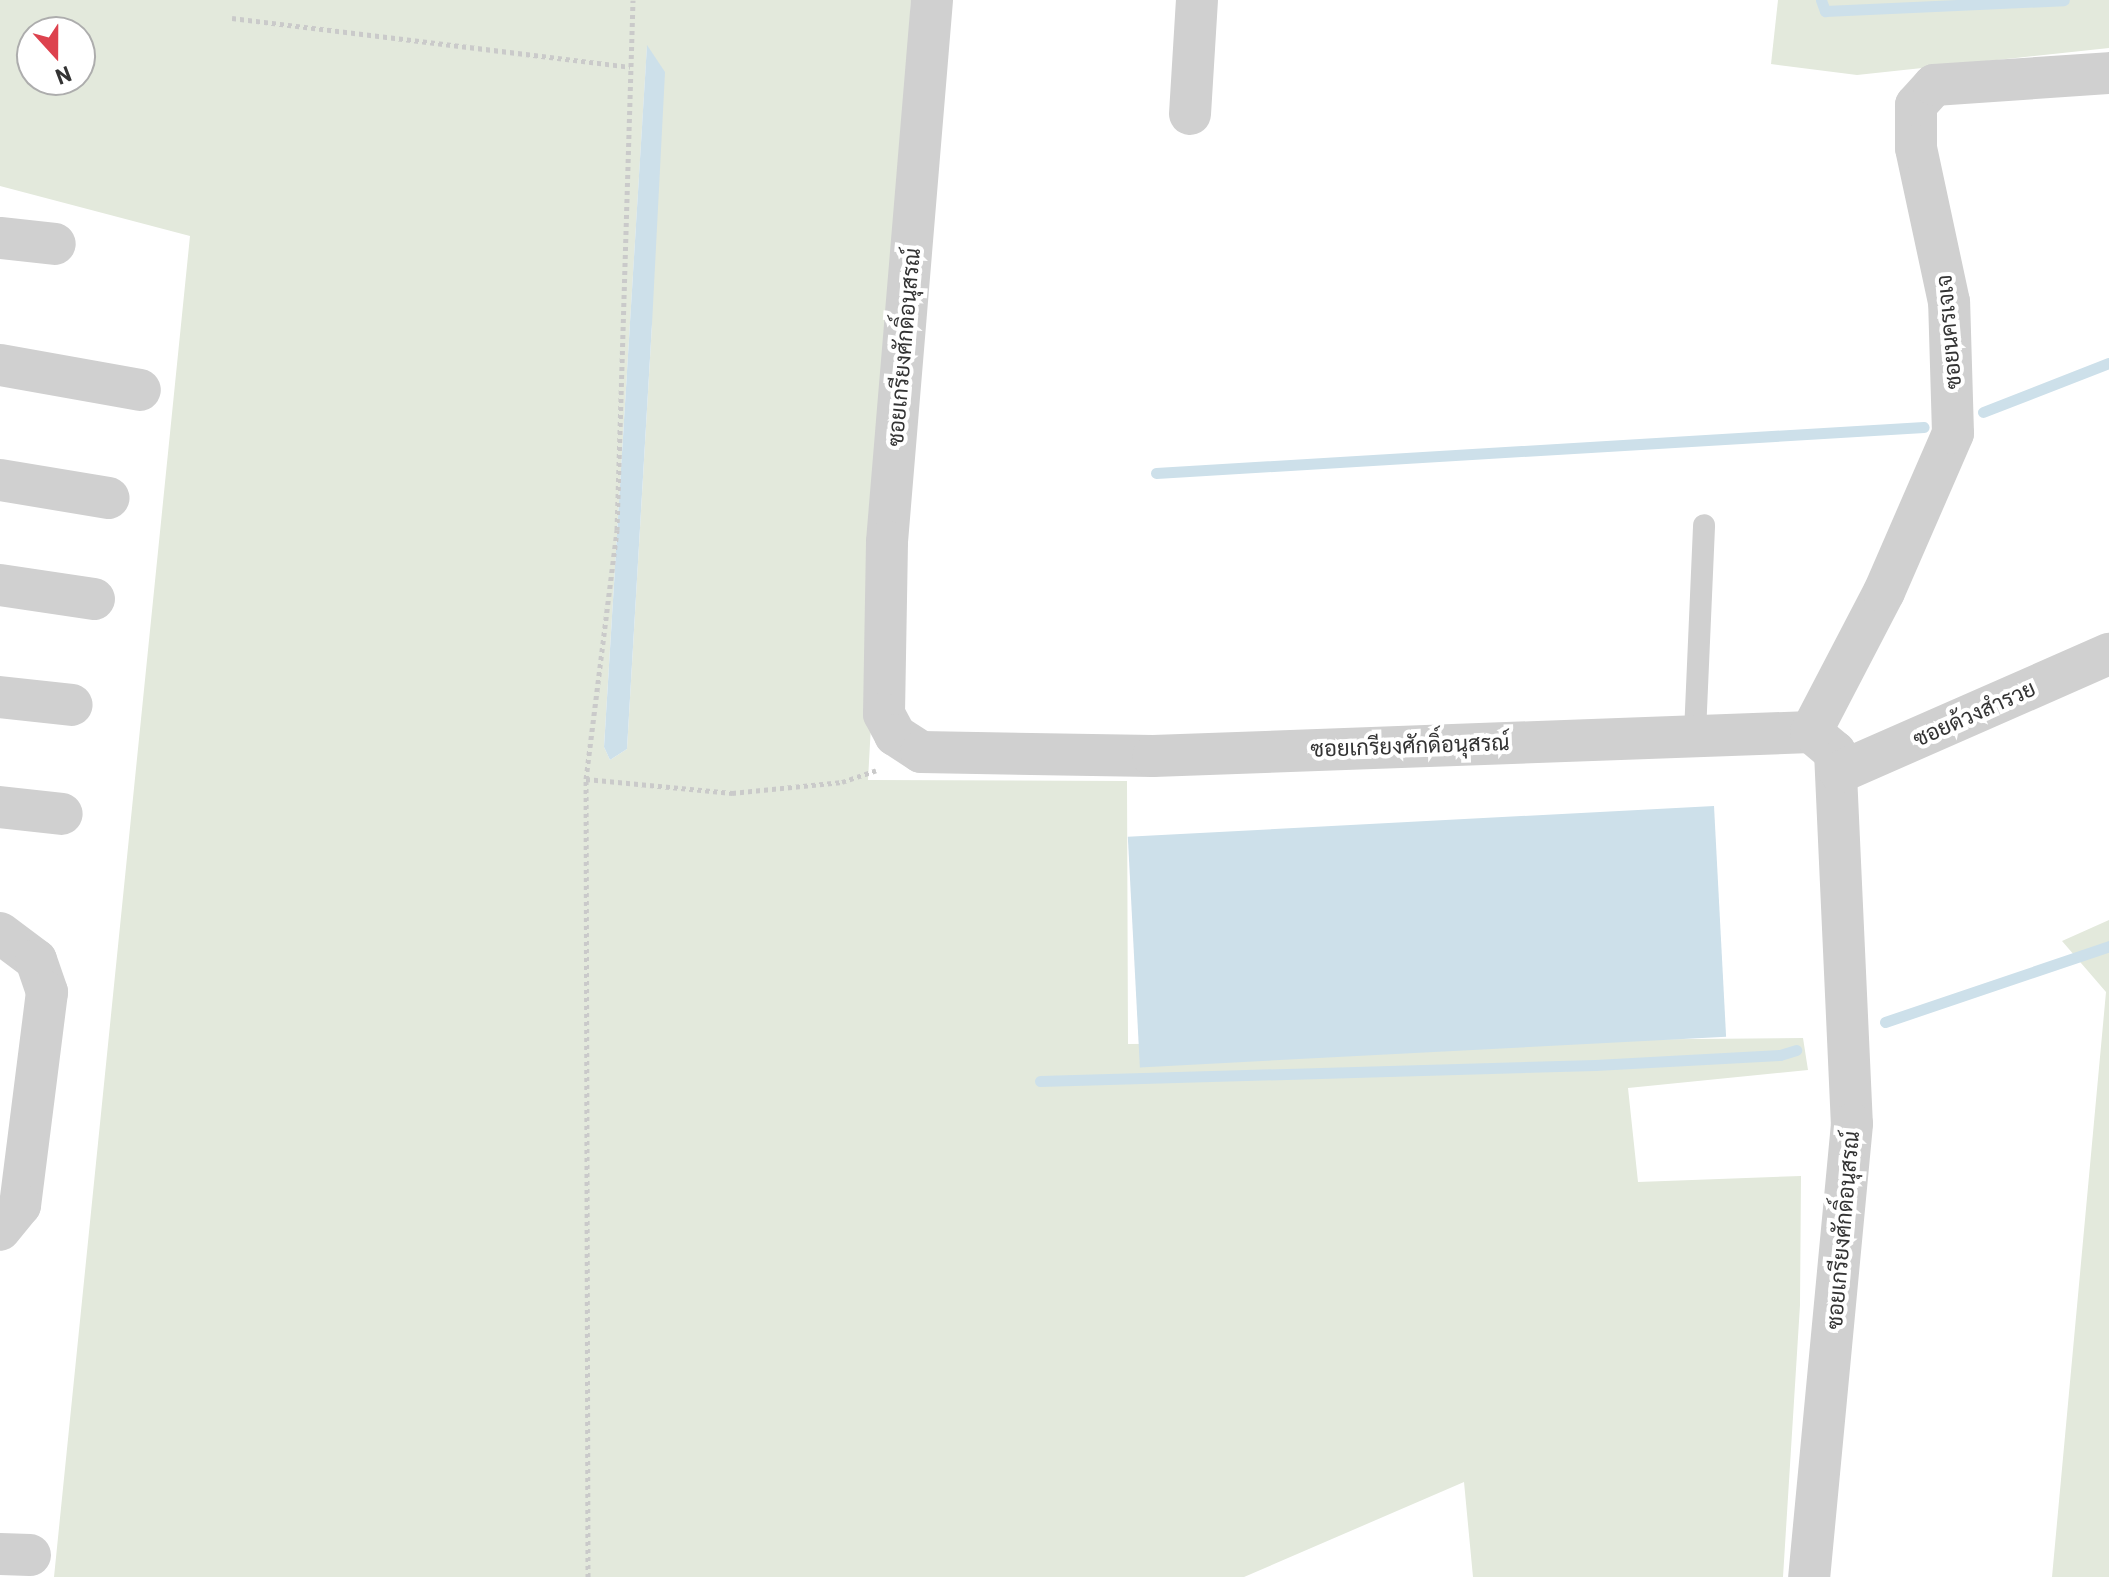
<!DOCTYPE html>
<html>
<head>
<meta charset="utf-8">
<style>
  body { margin:0 }
  #map { position:relative; width:2109px; height:1577px; overflow:hidden; background:#fff; font-family:Barlow,Sarabun,sans-serif }
  div>[style] { position:absolute }
  .green>* { inset:0; background:#e3e9dc }
  .water>* { inset:0; background:#cde0ea; transform-origin:0 0 }
  .stream>* { height:11px; margin:-5.5px; padding:0 5.5px; transform-origin:5.5px; border-radius:5.5px; background:#cde0ea }
  .path>* { height:5px; margin-top:-2.5px; transform-origin:0; background:repeating-linear-gradient(90deg,#cacaca 0 4px,transparent 0 8px) }
  .lane>* { height:22px; margin:-11px; padding:0 11px; transform-origin:11px; border-radius:11px; background:#d0d0d0 }
  .street>* { height:42px; margin:-21px; padding:0 21px; transform-origin:21px; border-radius:21px; background:#d0d0d0 }
  span { translate:-50% -50%; white-space:nowrap; text-align:center; line-height:1.15; -webkit-text-stroke:8px #fff; paint-order:stroke }
  .street-label { font-size:22px; color:#333 }
  .north { position:absolute; left:16px; top:16px; width:80px; height:80px; box-sizing:border-box; background:#fff; border:2px solid #adadad; border-radius:50%; rotate:159deg; font-size:22px; font-weight:700; line-height:32px; text-align:center; color:#333 }
  .north::after { content:''; display:block; margin:auto; width:28px; height:36px; background:#dd424e; clip-path:polygon(50% 0,100% 100%,50% 72%,0 100%) }
</style>
</head>
<body>
<div id="map">
  <div class="green">
    <div style="clip-path:polygon(evenodd,0 0,911px 0,868px 780px,1127px 781px,1128px 1044px,1803px 1038px,1808px 1070px,1628px 1088px,1638px 1182px,1801px 1176px,1800px 1305px,1783px 1577px,1473px 1577px,1464px 1482px,1244px 1577px,54px 1577px,190px 236px,0 186px,0 0,32px 32px,80px 32px,80px 80px,32px 80px,32px 32px,0 0,647px 46px,652px 324px,627px 749px,610px 760px,604px 747px,647px 46px)"></div>
    <div style="clip-path:polygon(1778px 0,2109px 0,2109px 48px,1857px 75px,1771px 64px)"></div>
    <div style="clip-path:polygon(2109px 920px,2109px 1577px,2052px 1577px,2106px 992px,2062px 941px)"></div>
  </div>
  <div class="water">
    <div style="clip-path:polygon(647px 45px,665px 72px,652px 324px,627px 749px,610px 760px,604px 747px)"></div>
    <div style="left:1714px;top:806px;width:231px;height:587px;rotate:87deg"></div>
  </div>
  <div class="stream">
    <div style="left:1821px;top:0;width:12px;rotate:70deg"></div>
    <div style="left:1825px;top:11px;width:239px;rotate:-2.6deg"></div>
    <div style="left:1983px;top:412px;width:135px;rotate:-21.3deg"></div>
    <div style="left:1156px;top:473px;width:769px;rotate:-3.43deg"></div>
    <div style="left:1885px;top:1022px;width:237px;rotate:-18.7deg"></div>
    <div style="left:1040px;top:1081px;width:555px;rotate:-1.65deg"></div>
    <div style="left:1595px;top:1065px;width:185px;rotate:-3.1deg"></div>
    <div style="left:1780px;top:1055px;width:17px;rotate:-17deg"></div>
  </div>
  <div class="path">
    <div style="left:232px;top:18px;width:401px;rotate:7deg"></div>
    <div style="left:586px;top:779px;width:147px;rotate:5.5deg"></div>
    <div style="left:732px;top:793px;width:111px;rotate:-5.7deg"></div>
    <div style="left:842px;top:782px;width:36px;rotate:-19deg"></div>
    <div style="left:588px;top:1577px;width:798px;rotate:-90.14deg"></div>
    <div style="left:586px;top:779px;width:251px;rotate:-82.9deg"></div>
    <div style="left:617px;top:530px;width:530px;rotate:-88.27deg"></div>
  </div>
  <div class="lane">
    <div style="left:1695px;top:733px;width:208px;rotate:-87.5deg"></div>
  </div>
  <div class="street">
    <div style="left:932px;top:0;width:544px;rotate:94.75deg"></div>
    <div style="left:887px;top:542px;width:172px;rotate:91deg"></div>
    <div style="left:884px;top:714px;width:24px;rotate:62deg"></div>
    <div style="left:895px;top:735px;width:31px;rotate:33deg"></div>
    <div style="left:921px;top:752px;width:232px;rotate:1deg"></div>
    <div style="left:1153px;top:756px;width:658px;rotate:-2.09deg"></div>
    <div style="left:1811px;top:732px;width:31px;rotate:40deg"></div>
    <div style="left:1835px;top:752px;width:372px;rotate:87.4deg"></div>
    <div style="left:1852px;top:1124px;width:455px;rotate:95.4deg"></div>
    <div style="left:1190px;top:114px;width:114px;rotate:-86.5deg"></div>
    <div style="left:0;top:238px;width:55px;rotate:6.2deg"></div>
    <div style="left:0;top:365px;width:142px;rotate:10.1deg"></div>
    <div style="left:0;top:480px;width:110px;rotate:9.4deg"></div>
    <div style="left:0;top:585px;width:95px;rotate:8.5deg"></div>
    <div style="left:0;top:697px;width:72px;rotate:6.3deg"></div>
    <div style="left:1811px;top:732px;width:158px;rotate:-62.5deg"></div>
    <div style="left:1884px;top:592px;width:173px;rotate:-66.5deg"></div>
    <div style="left:1953px;top:433px;width:131px;rotate:-91.7deg"></div>
    <div style="left:1949px;top:302px;width:157px;rotate:-102.1deg"></div>
    <div style="left:1916px;top:148px;width:43px;rotate:-90deg"></div>
    <div style="left:1916px;top:105px;width:27px;rotate:-48deg"></div>
    <div style="left:1934px;top:85px;width:175px;rotate:-3.9deg"></div>
    <div style="left:1840px;top:772px;width:294px;rotate:-23.7deg"></div>
    <div style="left:0;top:807px;width:62px;rotate:6.4deg"></div>
    <div style="left:0;top:933px;width:45px;rotate:36.9deg"></div>
    <div style="left:36px;top:960px;width:34px;rotate:71deg"></div>
    <div style="left:47px;top:992px;width:215px;rotate:97.2deg"></div>
    <div style="left:20px;top:1205px;width:32px;rotate:129deg"></div>
    <div style="left:0;top:1554px;width:30px;rotate:2deg"></div>
  </div>
  <div class="street-label">
    <span style="left:1948px;top:332px;rotate:-95deg">ซอยนครเจเจ</span>
    <span style="left:903px;top:347px;rotate:-85deg">ซอยเกรียงศักดิ์อนุสรณ์</span>
    <span style="left:1974px;top:713px;rotate:-24deg">ซอยด้วงสำรวย</span>
    <span style="left:1410px;top:745px;rotate:-2deg">ซอยเกรียงศักดิ์อนุสรณ์</span>
    <span style="left:1842px;top:1230px;rotate:-85deg">ซอยเกรียงศักดิ์อนุสรณ์</span>
  </div>
  <div class="north">N</div>
</div>
</body>
</html>
